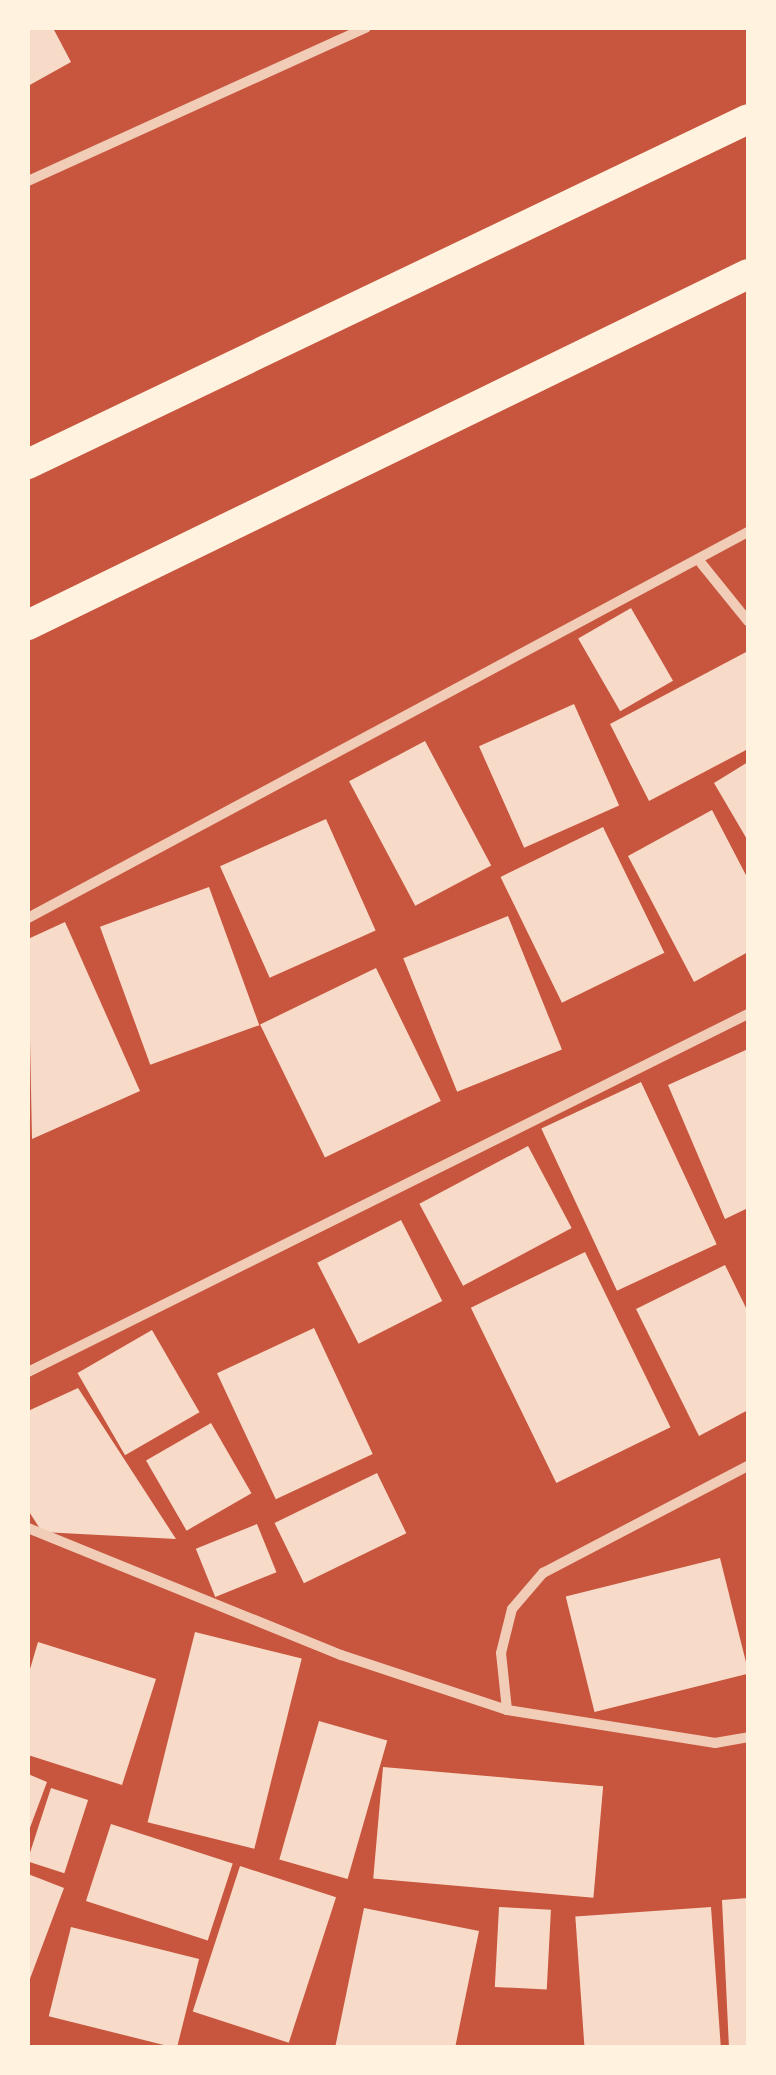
<!DOCTYPE html>
<html>
<head>
<meta charset="utf-8">
<style>
  body { margin:0 }
  #map { position:relative; width:776px; height:2075px; overflow:hidden; background:#c8553d; font-family:Rubik,sans-serif }
  div>[style] { position:absolute }
  .building>* { inset:0; background:#f7dbc8; transform-origin:0 0 }
  .minor>* { height:10px; margin:-5px; padding:0 5px; transform-origin:5px; border-radius:5px; background:#f1ccb7 }
  .motorway>* { height:30px; margin:-15px; padding:0 15px; transform-origin:15px; border-radius:15px; background:#fff3e0 }
  span { translate:-50% -50%; white-space:nowrap; text-align:center; line-height:1.15; -webkit-text-stroke:8px #fff3e0; paint-order:stroke }
  .frame { position:absolute; inset:0; border:30px solid #fff3e0; pointer-events:none }
</style>
</head>
<body>
<div id="map">
  <div class="building">
    <div style="clip-path:polygon(28px 28px,53px 28px,71px 62px,28px 86px)"></div>
    <div style="left:631px;top:608px;width:84px;height:61px;rotate:60deg"></div>
    <div style="clip-path:polygon(748px 651px,748px 749px,649px 801px,610px 724px)"></div>
    <div style="left:574px;top:704px;width:111px;height:104px;rotate:66deg"></div>
    <div style="left:425px;top:741px;width:141px;height:86px;rotate:62deg"></div>
    <div style="clip-path:polygon(748px 762px,748px 841px,714px 783px)"></div>
    <div style="clip-path:polygon(712px 810px,748px 879px,748px 952px,694px 982px,628px 856px)"></div>
    <div style="left:326px;top:819px;width:122px;height:116px;rotate:66deg"></div>
    <div style="left:603px;top:827px;width:140px;height:114px;rotate:64deg"></div>
    <div style="left:209px;top:887px;width:147px;height:116px;rotate:70deg"></div>
    <div style="left:508px;top:916px;width:144px;height:113px;rotate:68deg"></div>
    <div style="clip-path:polygon(65px 922px,140px 1091px,32px 1139px,28px 939px)"></div>
    <div style="left:376px;top:968px;width:148px;height:129px;rotate:64deg"></div>
    <div style="clip-path:polygon(748px 1049px,748px 1208px,725px 1219px,668px 1085px)"></div>
    <div style="left:641px;top:1082px;width:179px;height:110px;rotate:65deg"></div>
    <div style="left:528px;top:1146px;width:93px;height:123px;rotate:62deg"></div>
    <div style="left:401px;top:1220px;width:91px;height:94px;rotate:63deg"></div>
    <div style="left:585px;top:1252px;width:195px;height:127px;rotate:64deg"></div>
    <div style="clip-path:polygon(725px 1265px,748px 1312px,748px 1410px,699px 1436px,636px 1309px)"></div>
    <div style="left:314px;top:1328px;width:139px;height:107px;rotate:65deg"></div>
    <div style="left:152px;top:1330px;width:95px;height:86px;rotate:60deg"></div>
    <div style="clip-path:polygon(78px 1388px,176px 1539px,42px 1532px,28px 1510px,28px 1411px)"></div>
    <div style="left:211px;top:1423px;width:81px;height:75px;rotate:60deg"></div>
    <div style="left:377px;top:1473px;width:67px;height:114px;rotate:64deg"></div>
    <div style="left:257px;top:1524px;width:52px;height:66px;rotate:68deg"></div>
    <div style="left:720px;top:1558px;width:119px;height:159px;rotate:76deg"></div>
    <div style="left:195px;top:1632px;width:110px;height:196px;rotate:14deg"></div>
    <div style="clip-path:polygon(38px 1642px,156px 1679px,122px 1785px,28px 1755px,28px 1676px)"></div>
    <div style="left:319px;top:1721px;width:71px;height:144px;rotate:16deg"></div>
    <div style="left:383px;top:1767px;width:221px;height:112px;rotate:5deg"></div>
    <div style="clip-path:polygon(28px 1774px,47px 1782px,28px 1833px)"></div>
    <div style="left:51px;top:1788px;width:39px;height:77px;rotate:18deg"></div>
    <div style="left:111px;top:1824px;width:128px;height:81px;rotate:18deg"></div>
    <div style="left:240px;top:1866px;width:101px;height:153px;rotate:18deg"></div>
    <div style="clip-path:polygon(28px 1874px,64px 1888px,28px 1984px)"></div>
    <div style="clip-path:polygon(748px 1898px,748px 2048px,729px 2048px,722px 1900px)"></div>
    <div style="left:499px;top:1907px;width:52px;height:80px;rotate:3deg"></div>
    <div style="left:711px;top:1907px;width:141px;height:136px;rotate:86deg"></div>
    <div style="clip-path:polygon(364px 1908px,479px 1931px,455px 2048px,335px 2048px)"></div>
    <div style="left:71px;top:1927px;width:132px;height:92px;rotate:14deg"></div>
  </div>
  <div class="minor">
    <div style="left:28px;top:181px;width:371px;rotate:-24.4deg"></div>
    <div style="left:701px;top:563px;width:75px;rotate:51deg"></div>
    <div style="left:28px;top:918px;width:817px;rotate:-28.2deg"></div>
    <div style="left:28px;top:1372px;width:804px;rotate:-26.44deg"></div>
    <div style="left:28px;top:1528px;width:338px;rotate:22.1deg"></div>
    <div style="left:341px;top:1655px;width:175px;rotate:18.3deg"></div>
    <div style="left:507px;top:1710px;width:211px;rotate:9deg"></div>
    <div style="left:715px;top:1743px;width:34px;rotate:-10deg"></div>
    <div style="left:507px;top:1710px;width:57px;rotate:-96deg"></div>
    <div style="left:501px;top:1653px;width:45px;rotate:-76deg"></div>
    <div style="left:512px;top:1609px;width:48px;rotate:-49.3deg"></div>
    <div style="left:543px;top:1573px;width:231px;rotate:-27.6deg"></div>
  </div>
  <div class="motorway">
    <div style="left:28px;top:464px;width:798px;rotate:-25.6deg"></div>
    <div style="left:28px;top:625px;width:801px;rotate:-25.99deg"></div>
  </div>
  <div class="frame"></div>
</div>
</body>
</html>
